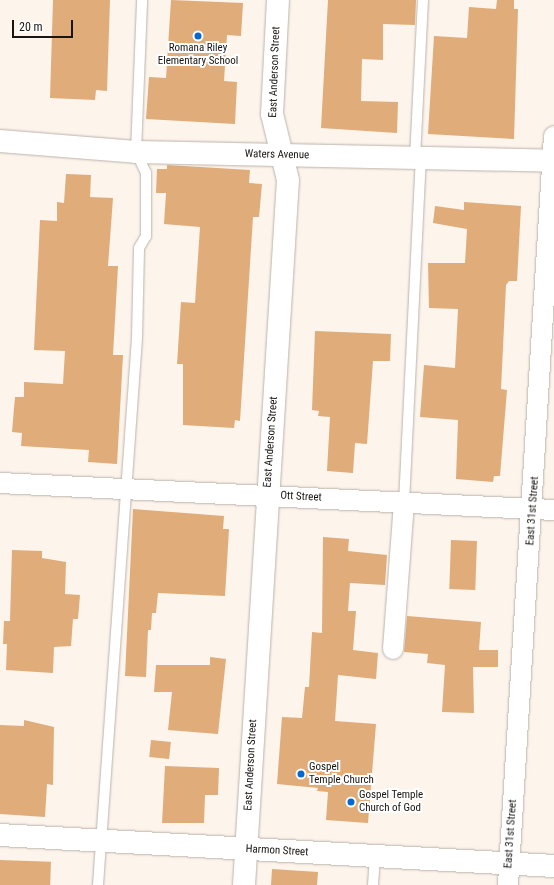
<!DOCTYPE html>
<html>
<head>
<meta charset="utf-8">
<style>
  body { margin:0 }
  #map { position:relative; width:554px; height:885px; overflow:hidden; background:#fdf4ec; font-family:"Roboto Condensed",sans-serif }
  div>[style] { position:absolute }
  .building>* { inset:0; background:#e0ac79; transform-origin:0 0 }
  .roads { filter:drop-shadow(0 0 1px #bbb3ab) drop-shadow(0 0 1px #bbb3ab) }
  .lane>* { height:10px; margin:-5px; padding:0 5px; transform-origin:5px; border-radius:5px; background:#fff }
  .street>* { height:20px; margin:-10px; padding:0 10px; transform-origin:10px; border-radius:10px; background:#fff }
  .secondary>* { height:22px; margin:-11px; padding:0 11px; transform-origin:11px; border-radius:11px; background:#fff }
  .dots>* { width:11px; height:11px; translate:-50% -50%; box-sizing:border-box; border:2px solid #fff; border-radius:50% }
  span { translate:-50% -50%; white-space:nowrap; text-align:center; line-height:1.15; -webkit-text-stroke:4px #fff; paint-order:stroke }
  .poi-label { font-size:11px; color:#181512 }
  .left { translate:0 -50%; text-align:left }
  .street-label { font-size:11px; color:#181512 }
  .scale { position:absolute; left:12px; top:20px; width:61px; height:18px; box-sizing:border-box; border:2px solid #181512; border-top:0; padding-left:5px; font-size:12px; line-height:14px; white-space:nowrap; color:#181512; -webkit-text-stroke:3px #fff; paint-order:stroke }
</style>
</head>
<body>
<div id="map">
  <div class="building">
    <div style="clip-path:polygon(53px 0,110px 0,107px 91px,96px 90px,95px 100px,50px 98px)"></div>
    <div style="clip-path:polygon(171px 0,243px 3px,241px 36px,227px 35px,224px 81px,237px 82px,235px 124px,146px 119px,149px 77px,166px 78px)"></div>
    <div style="clip-path:polygon(328px 0,416px 0,415px 25px,383px 24px,383px 60px,362px 59px,361px 101px,398px 102px,397px 133px,321px 128px)"></div>
    <div style="clip-path:polygon(497px 0,514px 0,514px 9px,518px 9px,514px 139px,428px 134px,434px 36px,467px 38px,469px 7px,496px 9px)"></div>
    <div style="clip-path:polygon(167px 165px,250px 170px,249px 183px,262px 184px,259px 217px,253px 217px,240px 421px,235px 420px,234px 428px,183px 425px,183px 364px,177px 364px,181px 302px,195px 303px,200px 227px,164px 224px,166px 193px,156px 193px,157px 169px,167px 169px)"></div>
    <div style="clip-path:polygon(66px 174px,91px 175px,90px 197px,113px 198px,108px 266px,118px 266px,113px 355px,123px 355px,117px 464px,88px 462px,89px 450px,21px 446px,22px 433px,12px 432px,15px 397px,24px 397px,24px 382px,63px 384px,65px 351px,34px 350px,40px 220px,57px 221px,57px 202px,64px 203px)"></div>
    <div style="clip-path:polygon(464px 202px,521px 206px,517px 281px,509px 281px,506px 285px,501px 389px,507px 390px,500px 476px,494px 476px,493px 482px,456px 479px,458px 420px,420px 417px,424px 365px,455px 368px,458px 309px,429px 308px,428px 263px,465px 263px,467px 229px,433px 223px,435px 206px,464px 210px)"></div>
    <div style="clip-path:polygon(315px 331px,391px 334px,390px 361px,373px 361px,367px 444px,355px 443px,353px 473px,327px 471px,330px 417px,318px 416px,319px 411px,312px 410px)"></div>
    <div style="clip-path:polygon(133px 509px,224px 516px,223px 529px,229px 529px,225px 596px,158px 593px,156px 613px,152px 613px,151px 630px,148px 630px,146px 677px,125px 676px)"></div>
    <div style="clip-path:polygon(323px 537px,349px 539px,348px 551px,387px 555px,385px 585px,350px 583px,348px 611px,356px 611px,353px 650px,378px 653px,376px 679px,338px 675px,335px 721px,376px 724px,368px 823px,326px 820px,328px 792px,317px 791px,318px 788px,277px 784px,282px 717px,302px 718px,305px 687px,309px 687px,312px 632px,322px 633px)"></div>
    <div style="left:451px;top:540px;width:26px;height:49px;rotate:2deg"></div>
    <div style="clip-path:polygon(12px 550px,42px 551px,42px 558px,66px 562px,65px 594px,80px 595px,78px 619px,73px 619px,71px 646px,54px 647px,53px 673px,6px 670px,7px 644px,3px 644px,4px 621px,10px 621px)"></div>
    <div style="clip-path:polygon(407px 616px,481px 622px,479px 650px,498px 650px,498px 667px,473px 667px,474px 713px,442px 712px,445px 665px,427px 663px,428px 654px,404px 652px)"></div>
    <div style="clip-path:polygon(210px 657px,226px 659px,218px 734px,168px 730px,172px 692px,154px 692px,156px 665px,210px 665px)"></div>
    <div style="clip-path:polygon(24px 720px,54px 727px,53px 785px,47px 784px,45px 817px,0 814px,0 725px,24px 726px)"></div>
    <div style="left:151px;top:740px;width:20px;height:17px;rotate:6deg"></div>
    <div style="clip-path:polygon(165px 766px,219px 768px,218px 795px,205px 795px,204px 823px,162px 823px)"></div>
    <div style="left:0;top:860px;width:51px;height:25px;rotate:2deg"></div>
    <div style="clip-path:polygon(272px 869px,318px 872px,317px 885px,271px 885px)"></div>
  </div>
  <div class="roads">
    <div class="lane">
      <div style="left:415px;top:158px;width:158px;rotate:-87.1deg"></div>
      <div style="left:404px;top:503px;width:345px;rotate:-87.2deg"></div>
      <div style="left:98px;top:885px;width:548px;rotate:-85.92deg"></div>
      <div style="left:137px;top:338px;width:90px;rotate:-88.7deg"></div>
      <div style="left:139px;top:248px;width:14px;rotate:-60deg"></div>
      <div style="left:146px;top:236px;width:63px;rotate:-90deg"></div>
      <div style="left:146px;top:173px;width:23px;rotate:-115deg"></div>
      <div style="left:136px;top:152px;width:152px;rotate:-87.7deg"></div>
      <div style="left:373px;top:885px;width:30px;rotate:-86deg"></div>
    </div>
    <div class="street">
      <div style="left:0;top:483px;width:555px;rotate:2.79deg"></div>
      <div style="left:393px;top:649px;width:146px;rotate:-85.7deg"></div>
      <div style="left:508px;top:885px;width:750px;rotate:-86.49deg"></div>
    </div>
    <div class="secondary">
      <div style="left:0;top:141px;width:136px;rotate:4.6deg"></div>
      <div style="left:136px;top:152px;width:418px;rotate:1.2deg"></div>
      <div style="left:0;top:835px;width:555px;rotate:3.2deg"></div>
      <div style="left:244px;top:885px;width:706px;rotate:-86.43deg"></div>
      <div style="left:288px;top:180px;width:68px;rotate:-103.6deg"></div>
      <div style="left:272px;top:114px;width:114px;rotate:-87deg"></div>
    </div>
  </div>
  <div class="dots">
    <div style="left:198px;top:36px;background:#0468d1"></div>
    <div style="left:301px;top:774px;background:#0468d1"></div>
    <div style="left:351px;top:802px;background:#0468d1"></div>
  </div>
  <div class="poi-label">
    <span style="left:198px;top:55px">Romana Riley<br>Elementary School</span>
    <span class="left" style="left:309px;top:774px">Gospel<br>Temple Church</span>
    <span class="left" style="left:359px;top:802px">Gospel Temple<br>Church of God</span>
  </div>
  <div class="street-label">
    <span style="left:275px;top:72px;rotate:-88deg">East Anderson Street</span>
    <span style="left:277px;top:155px;rotate:1deg">Waters Avenue</span>
    <span style="left:271px;top:442px;rotate:-86deg">East Anderson Street</span>
    <span style="left:301px;top:497px;rotate:3deg">Ott Street</span>
    <span style="left:533px;top:511px;rotate:-86deg">East 31st Street</span>
    <span style="left:251px;top:765px;rotate:-87deg">East Anderson Street</span>
    <span style="left:511px;top:834px;rotate:-86deg">East 31st Street</span>
    <span style="left:277px;top:851px;rotate:3deg">Harmon Street</span>
  </div>
  <div class="scale">20 m</div>
</div>
</body>
</html>
